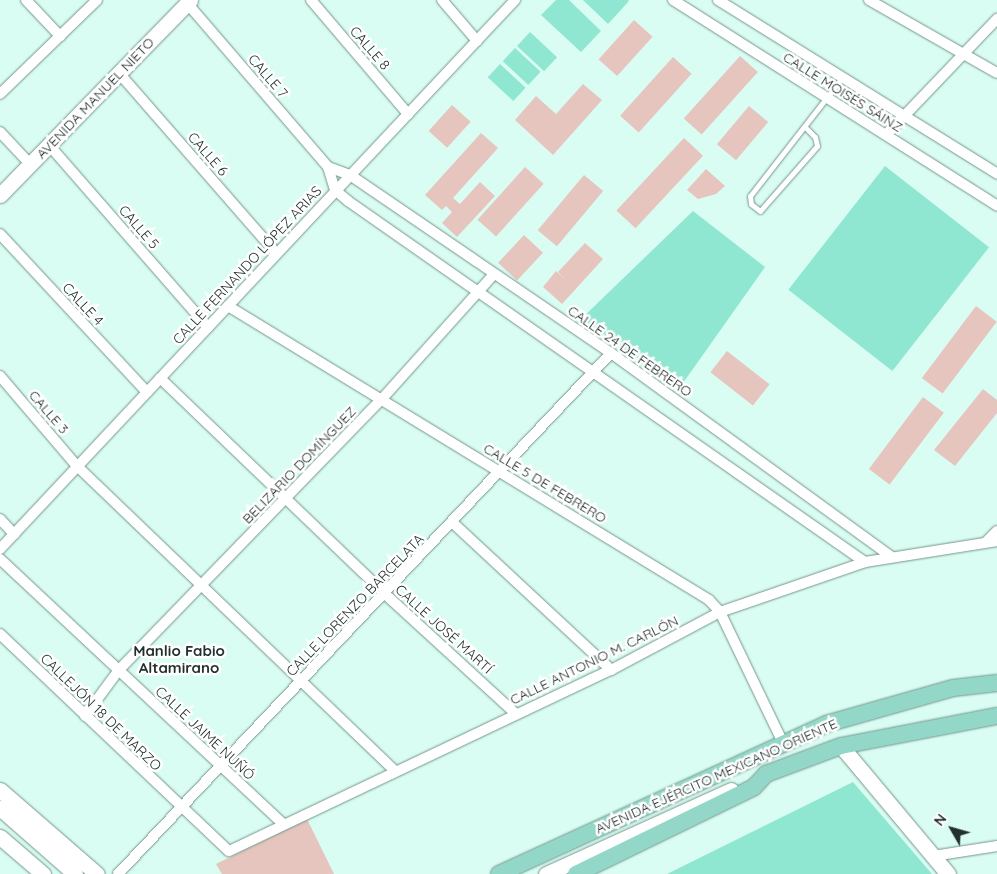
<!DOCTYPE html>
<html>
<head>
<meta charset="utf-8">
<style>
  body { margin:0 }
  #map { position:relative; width:997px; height:874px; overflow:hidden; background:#dafdf3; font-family:Quicksand,sans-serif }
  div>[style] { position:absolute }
  .green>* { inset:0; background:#8fe7d1; transform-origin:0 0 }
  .building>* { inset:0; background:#e5c5be; transform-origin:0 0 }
  .roads { filter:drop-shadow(0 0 1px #75958c) drop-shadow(0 0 1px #75958c) }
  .lane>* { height:5px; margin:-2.5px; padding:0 2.5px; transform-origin:2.5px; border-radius:2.5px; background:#fff }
  .street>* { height:10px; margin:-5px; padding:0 5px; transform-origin:5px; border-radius:5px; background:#fff }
  .secondary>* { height:15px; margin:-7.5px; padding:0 7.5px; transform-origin:7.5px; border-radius:7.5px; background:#fff }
  .primary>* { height:16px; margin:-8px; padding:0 8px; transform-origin:8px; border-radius:8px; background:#92d7c8 }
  span { translate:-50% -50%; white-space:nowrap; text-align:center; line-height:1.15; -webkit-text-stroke:5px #fff; paint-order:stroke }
  .street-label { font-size:14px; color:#23302d }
  .neighbourhood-label { font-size:15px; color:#23302d; font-weight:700 }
  .north { position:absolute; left:927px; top:804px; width:50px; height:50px; -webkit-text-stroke:4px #fff; paint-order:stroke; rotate:308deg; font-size:14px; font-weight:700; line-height:20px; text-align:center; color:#23302d }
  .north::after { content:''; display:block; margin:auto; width:18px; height:22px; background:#23302d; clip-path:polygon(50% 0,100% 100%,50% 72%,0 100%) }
</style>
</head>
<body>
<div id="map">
  <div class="green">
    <div style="clip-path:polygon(556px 0,569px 0,601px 31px,581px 52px,541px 15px)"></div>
    <div style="clip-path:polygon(583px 0,628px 0,629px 1px,608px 24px)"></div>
    <div style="left:530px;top:32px;width:37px;height:19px;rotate:43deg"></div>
    <div style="left:515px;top:48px;width:35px;height:18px;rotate:43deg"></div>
    <div style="left:500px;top:64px;width:35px;height:18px;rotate:43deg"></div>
    <div style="left:885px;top:166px;width:132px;height:157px;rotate:38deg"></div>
    <div style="clip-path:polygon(693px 211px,765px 267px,678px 390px,580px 320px)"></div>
    <div style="clip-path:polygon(853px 782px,932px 874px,667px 874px)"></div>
  </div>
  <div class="building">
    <div style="left:634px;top:20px;width:25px;height:53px;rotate:42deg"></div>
    <div style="left:740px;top:56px;width:24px;height:84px;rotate:42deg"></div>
    <div style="left:673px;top:57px;width:25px;height:79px;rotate:42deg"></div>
    <div style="clip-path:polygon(583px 84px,602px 100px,553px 155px,515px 120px,536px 96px,556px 114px)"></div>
    <div style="left:452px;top:105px;width:25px;height:35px;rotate:42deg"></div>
    <div style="left:749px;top:106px;width:25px;height:50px;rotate:40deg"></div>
    <div style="clip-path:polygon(481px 133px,498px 148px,453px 198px,460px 204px,480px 182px,495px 196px,457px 237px,442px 223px,452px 212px,446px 206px,442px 210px,425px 195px)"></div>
    <div style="left:684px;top:138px;width:26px;height:99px;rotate:43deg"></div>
    <div style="left:525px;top:167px;width:25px;height:71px;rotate:42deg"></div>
    <div style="clip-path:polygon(706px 169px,725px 186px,716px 194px,698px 199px,687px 190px)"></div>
    <div style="left:584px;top:175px;width:25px;height:72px;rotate:40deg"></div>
    <div style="left:524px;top:235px;width:26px;height:38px;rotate:43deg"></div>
    <div style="clip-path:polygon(585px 243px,603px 259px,562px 304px,543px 287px,556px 271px,568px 282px,558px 272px)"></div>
    <div style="left:976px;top:306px;width:26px;height:90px;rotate:37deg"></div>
    <div style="left:727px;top:351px;width:54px;height:27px;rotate:38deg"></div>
    <div style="clip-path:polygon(983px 389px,997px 400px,997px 413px,955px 466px,934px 450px)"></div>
    <div style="left:923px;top:397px;width:26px;height:90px;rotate:37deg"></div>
    <div style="clip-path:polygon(307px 819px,334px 874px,222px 874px,216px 864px)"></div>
  </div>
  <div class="roads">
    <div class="lane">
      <div style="left:805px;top:127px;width:14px;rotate:45deg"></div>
      <div style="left:815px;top:137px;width:9px;rotate:77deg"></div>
      <div style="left:817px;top:146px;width:86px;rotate:131.2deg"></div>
      <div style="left:760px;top:211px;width:11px;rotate:-142deg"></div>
      <div style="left:751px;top:204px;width:8px;rotate:-97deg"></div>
      <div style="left:750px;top:196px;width:150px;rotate:-52.1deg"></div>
    </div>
    <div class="street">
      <div style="left:26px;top:0;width:50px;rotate:46.6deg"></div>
      <div style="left:311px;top:0;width:150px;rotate:49.6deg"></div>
      <div style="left:442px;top:0;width:54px;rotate:49.5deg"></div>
      <div style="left:673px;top:0;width:384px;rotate:32.4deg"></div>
      <div style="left:718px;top:0;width:329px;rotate:31.9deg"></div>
      <div style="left:869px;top:0;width:147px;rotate:29.7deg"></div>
      <div style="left:187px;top:3px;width:216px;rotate:49.3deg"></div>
      <div style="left:328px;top:167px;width:24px;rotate:73deg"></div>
      <div style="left:335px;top:190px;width:17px;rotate:40deg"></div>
      <div style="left:348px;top:201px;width:631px;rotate:34.93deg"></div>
      <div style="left:119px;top:73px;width:239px;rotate:48.9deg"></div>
      <div style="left:0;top:94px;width:135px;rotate:-44.1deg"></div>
      <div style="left:0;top:132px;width:44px;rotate:46.8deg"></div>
      <div style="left:886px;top:135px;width:161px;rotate:-46.3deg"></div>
      <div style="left:49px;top:145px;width:242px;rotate:48.9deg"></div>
      <div style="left:328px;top:167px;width:23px;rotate:20deg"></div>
      <div style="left:350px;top:175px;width:316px;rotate:34.3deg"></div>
      <div style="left:611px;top:353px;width:345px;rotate:36deg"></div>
      <div style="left:0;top:234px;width:216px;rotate:47.1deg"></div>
      <div style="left:228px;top:306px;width:564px;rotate:31.43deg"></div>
      <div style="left:709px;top:600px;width:16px;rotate:47deg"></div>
      <div style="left:720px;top:612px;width:145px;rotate:64.3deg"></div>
      <div style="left:0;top:376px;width:118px;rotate:49.5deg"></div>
      <div style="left:77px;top:466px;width:439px;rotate:43.8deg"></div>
      <div style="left:160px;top:378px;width:312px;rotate:43.8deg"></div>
      <div style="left:385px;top:594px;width:176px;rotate:42.5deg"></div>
      <div style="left:0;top:519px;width:21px;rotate:47deg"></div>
      <div style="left:453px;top:523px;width:216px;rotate:42.9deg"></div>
      <div style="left:987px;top:541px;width:14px;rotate:-45deg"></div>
      <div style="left:0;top:549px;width:753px;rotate:-46.83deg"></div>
      <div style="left:0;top:559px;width:388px;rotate:43.1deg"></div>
      <div style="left:0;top:634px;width:315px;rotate:43.5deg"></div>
      <div style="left:229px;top:851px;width:423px;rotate:-25.4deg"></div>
      <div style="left:611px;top:670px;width:123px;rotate:-28deg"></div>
      <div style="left:720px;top:612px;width:153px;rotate:-19deg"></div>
      <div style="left:865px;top:562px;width:134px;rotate:-9deg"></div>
      <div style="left:85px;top:716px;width:56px;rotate:-53.7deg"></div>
      <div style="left:118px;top:671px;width:378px;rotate:-45.9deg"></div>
      <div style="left:381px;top:400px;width:169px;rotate:-48.1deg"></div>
      <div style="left:933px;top:856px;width:65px;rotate:-8.9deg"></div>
      <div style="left:118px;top:874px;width:717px;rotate:-46.58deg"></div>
    </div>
    <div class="secondary">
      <div style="left:0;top:195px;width:272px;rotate:-45.7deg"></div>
      <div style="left:841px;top:746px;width:167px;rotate:50.1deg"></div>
      <div style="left:0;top:790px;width:128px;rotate:40.9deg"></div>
      <div style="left:0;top:808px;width:100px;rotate:41.3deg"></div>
      <div style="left:0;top:837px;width:57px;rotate:40.7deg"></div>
      <div style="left:546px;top:874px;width:203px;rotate:-24.4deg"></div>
    </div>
    <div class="primary">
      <div style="left:499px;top:874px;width:360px;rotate:-24.6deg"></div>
      <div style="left:826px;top:724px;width:132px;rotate:-15.8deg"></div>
      <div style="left:953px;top:688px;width:44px;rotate:-6.5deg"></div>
      <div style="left:576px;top:874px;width:198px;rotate:-26deg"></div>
      <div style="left:754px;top:787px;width:18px;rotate:-47deg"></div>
      <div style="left:766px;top:774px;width:80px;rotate:-20.5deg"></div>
      <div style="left:841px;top:746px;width:159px;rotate:-10.9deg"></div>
    </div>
  </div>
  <div class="street-label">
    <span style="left:370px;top:48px;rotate:49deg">CALLE 8</span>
    <span style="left:268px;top:76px;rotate:49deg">CALLE 7</span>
    <span style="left:843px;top:92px;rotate:32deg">CALLE MOISÉS SÁINZ</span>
    <span style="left:95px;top:98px;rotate:-46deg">AVENIDA MANUEL NIETO</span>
    <span style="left:208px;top:154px;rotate:49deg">CALLE 6</span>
    <span style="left:139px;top:227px;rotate:49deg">CALLE 5</span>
    <span style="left:247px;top:265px;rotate:-47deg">CALLE FERNANDO LÓPEZ ARIAS</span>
    <span style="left:83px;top:304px;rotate:47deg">CALLE 4</span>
    <span style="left:630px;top:351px;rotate:35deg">CALLE 24 DE FEBRERO</span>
    <span style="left:49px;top:412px;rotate:49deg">CALLE 3</span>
    <span style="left:299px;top:465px;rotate:-46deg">BELIZARIO DOMÍNGUEZ</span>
    <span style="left:545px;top:483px;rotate:31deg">CALLE 5 DE FEBRERO</span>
    <span style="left:355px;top:605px;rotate:-46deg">CALLE LORENZO BARCELATA</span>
    <span style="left:444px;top:629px;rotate:42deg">CALLE JOSÉ MARTÍ</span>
    <span style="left:594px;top:660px;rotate:-26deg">CALLE ANTONIO M. CARLÓN</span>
    <span style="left:101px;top:712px;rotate:44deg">CALLEJÓN 18 DE MARZO</span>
    <span style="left:205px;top:733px;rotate:43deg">CALLE JAIME NUÑÓ</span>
    <span style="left:716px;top:776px;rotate:-24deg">AVENIDA EJÉRCITO MEXICANO ORIENTE</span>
  </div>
  <div class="neighbourhood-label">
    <span style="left:179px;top:659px">Manlio Fabio<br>Altamirano</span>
  </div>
  <div class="north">N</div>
</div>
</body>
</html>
